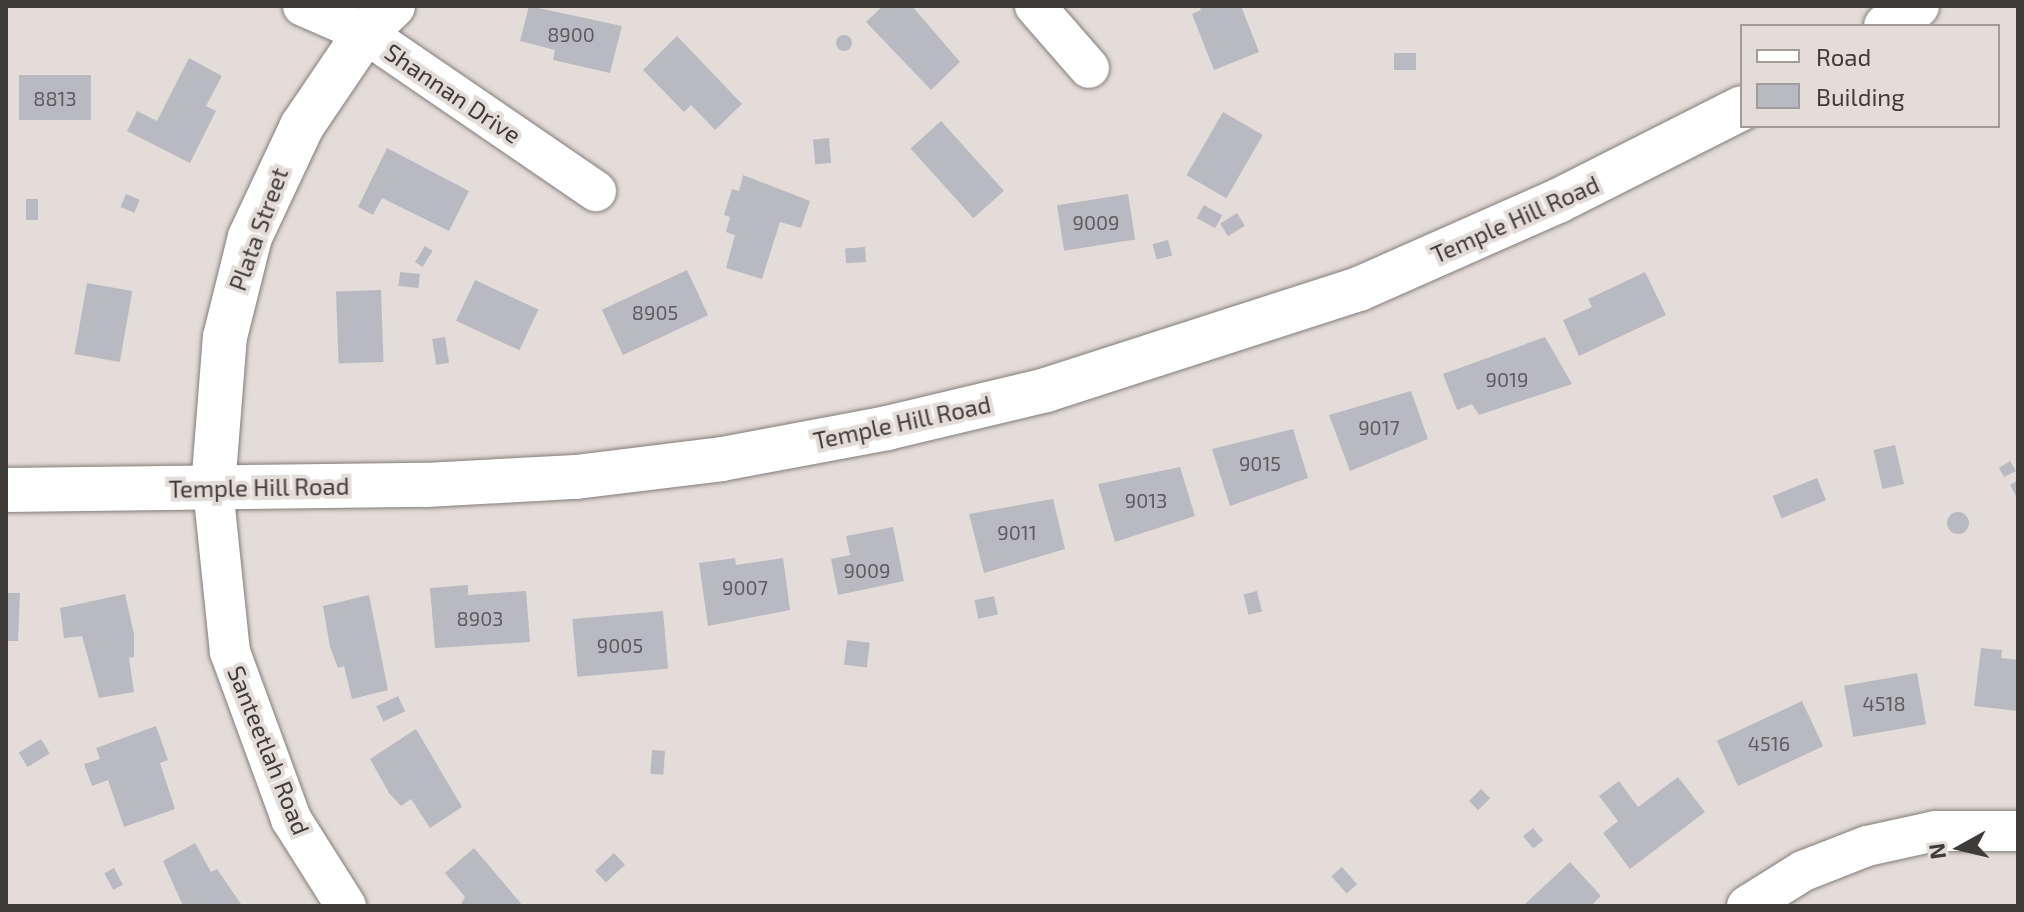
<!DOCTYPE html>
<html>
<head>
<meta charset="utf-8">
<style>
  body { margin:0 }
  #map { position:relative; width:2024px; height:912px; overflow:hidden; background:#e4dcd8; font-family:"Exo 2",sans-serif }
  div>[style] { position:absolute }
  .building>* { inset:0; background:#b9bac1; transform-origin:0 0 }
  .round { border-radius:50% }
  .roads { filter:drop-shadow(0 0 2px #837c78) drop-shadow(0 0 2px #837c78) }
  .street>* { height:40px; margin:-20px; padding:0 20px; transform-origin:20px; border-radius:20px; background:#fff }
  .secondary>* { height:44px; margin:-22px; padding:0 22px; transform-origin:22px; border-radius:22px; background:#fff }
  span { translate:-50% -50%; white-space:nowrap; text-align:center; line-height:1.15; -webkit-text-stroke:8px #e4dcd8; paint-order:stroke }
  .number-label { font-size:20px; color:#5d5b5b }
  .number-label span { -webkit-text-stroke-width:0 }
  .street-label { font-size:24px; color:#3e3b39 }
  .frame { position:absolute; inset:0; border:8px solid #3e3b39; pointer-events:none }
  .legend { position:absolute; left:1740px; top:24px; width:260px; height:104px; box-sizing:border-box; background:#e4dcd8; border:2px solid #a29c98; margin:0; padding:10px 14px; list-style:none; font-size:24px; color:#3e3b39 }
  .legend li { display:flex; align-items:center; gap:16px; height:40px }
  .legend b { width:40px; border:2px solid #a29c98 }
  .north { position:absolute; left:1920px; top:808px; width:80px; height:80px; -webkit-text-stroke:6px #e4dcd8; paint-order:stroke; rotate:262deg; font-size:22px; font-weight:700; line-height:32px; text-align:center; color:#3e3b39 }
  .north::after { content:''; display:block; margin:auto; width:28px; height:36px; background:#3e3b39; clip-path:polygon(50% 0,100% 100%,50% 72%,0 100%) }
</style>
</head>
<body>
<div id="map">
  <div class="building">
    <div style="clip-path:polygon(529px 6px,622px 26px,610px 73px,553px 60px,555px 50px,520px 41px)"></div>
    <div style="clip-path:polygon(883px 6px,912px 6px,960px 62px,931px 90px,866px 22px)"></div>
    <div style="clip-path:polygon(1199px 6px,1241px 6px,1259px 52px,1214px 70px,1192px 14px,1201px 10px)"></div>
    <div class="round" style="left:836px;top:35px;width:16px;height:16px"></div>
    <div style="clip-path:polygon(677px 36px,742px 104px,715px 130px,691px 105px,684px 112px,643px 70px)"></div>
    <div style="left:1394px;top:53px;width:22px;height:17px"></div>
    <div style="clip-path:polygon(189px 58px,222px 76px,206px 106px,216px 111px,190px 163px,127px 131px,137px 111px,157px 121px)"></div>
    <div style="left:91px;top:75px;width:45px;height:72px;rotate:90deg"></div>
    <div style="left:1223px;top:112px;width:46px;height:73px;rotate:30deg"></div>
    <div style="left:941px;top:121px;width:94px;height:41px;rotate:48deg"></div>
    <div style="left:829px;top:138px;width:25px;height:16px;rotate:85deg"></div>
    <div style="clip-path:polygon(387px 148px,469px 191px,449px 231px,382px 198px,373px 215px,358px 207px)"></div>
    <div style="clip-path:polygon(743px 175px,810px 201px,801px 228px,780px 222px,762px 279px,726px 268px,735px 235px,726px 232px,730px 217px,724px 215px,732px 189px,739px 191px)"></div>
    <div style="left:126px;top:194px;width:15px;height:14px;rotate:23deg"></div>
    <div style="left:1128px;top:194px;width:46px;height:72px;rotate:81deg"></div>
    <div style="left:26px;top:199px;width:12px;height:21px"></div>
    <div style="left:1204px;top:205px;width:21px;height:15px;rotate:29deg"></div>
    <div style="left:1237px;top:213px;width:15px;height:20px;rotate:58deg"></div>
    <div style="left:1168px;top:240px;width:16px;height:16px;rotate:75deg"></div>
    <div style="left:425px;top:246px;width:9px;height:19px;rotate:32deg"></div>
    <div style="left:865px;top:247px;width:15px;height:20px;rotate:86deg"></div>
    <div style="left:687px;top:270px;width:50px;height:94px;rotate:65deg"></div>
    <div style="left:400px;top:272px;width:20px;height:14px;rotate:6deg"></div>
    <div style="clip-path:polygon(1645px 272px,1666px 315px,1579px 356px,1563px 320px,1592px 307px,1588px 299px)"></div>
    <div style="left:475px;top:280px;width:70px;height:45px;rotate:25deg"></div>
    <div style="left:87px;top:283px;width:46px;height:72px;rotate:10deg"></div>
    <div style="left:381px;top:290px;width:72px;height:45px;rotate:88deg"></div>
    <div style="left:445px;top:337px;width:26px;height:13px;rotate:81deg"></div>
    <div style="clip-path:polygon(1545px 337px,1572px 384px,1479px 415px,1472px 404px,1457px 410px,1443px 374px)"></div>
    <div style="clip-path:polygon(1411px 391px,1428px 439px,1350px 471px,1329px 415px)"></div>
    <div style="clip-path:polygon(1293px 429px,1308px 478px,1230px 506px,1212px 449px)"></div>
    <div style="left:1895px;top:445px;width:40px;height:22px;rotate:77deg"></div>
    <div style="clip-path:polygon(2010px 461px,2016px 471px,2004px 477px,1999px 468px)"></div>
    <div style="clip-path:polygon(1180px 467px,1195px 516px,1115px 542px,1098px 484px)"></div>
    <div style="left:1817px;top:478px;width:24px;height:48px;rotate:68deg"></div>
    <div style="clip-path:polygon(2018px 480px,2018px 500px,2010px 485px)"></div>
    <div style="clip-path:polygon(1053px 499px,1065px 549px,984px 573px,969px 514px)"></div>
    <div class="round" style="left:1947px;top:512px;width:22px;height:22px"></div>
    <div style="clip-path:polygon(893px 527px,904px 581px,838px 595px,831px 559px,850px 555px,846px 536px)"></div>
    <div style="clip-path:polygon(735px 558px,736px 565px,783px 558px,790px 610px,708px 626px,699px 563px)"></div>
    <div style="clip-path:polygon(468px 585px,468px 595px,526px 591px,530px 642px,435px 648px,430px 588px)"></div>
    <div style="left:1257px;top:591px;width:21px;height:14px;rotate:76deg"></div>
    <div style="clip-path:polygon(6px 593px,20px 593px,18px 641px,6px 641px)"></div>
    <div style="clip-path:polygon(125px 594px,134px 634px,134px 657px,129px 658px,134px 692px,99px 698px,82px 636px,64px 638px,60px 608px)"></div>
    <div style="clip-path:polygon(369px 595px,388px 690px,352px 699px,344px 666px,338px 668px,330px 647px,323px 606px)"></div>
    <div style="left:994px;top:596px;width:19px;height:20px;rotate:78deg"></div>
    <div style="left:663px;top:611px;width:58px;height:91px;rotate:85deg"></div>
    <div style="left:847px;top:640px;width:23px;height:25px;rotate:7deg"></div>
    <div style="clip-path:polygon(1981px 648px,2002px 650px,2001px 658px,2018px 660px,2018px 711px,1974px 706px)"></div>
    <div style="left:1917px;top:673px;width:52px;height:74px;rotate:80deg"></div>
    <div style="left:398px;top:696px;width:17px;height:24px;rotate:65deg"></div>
    <div style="left:1802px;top:701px;width:50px;height:94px;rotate:65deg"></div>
    <div style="clip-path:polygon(156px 726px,168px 760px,160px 763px,175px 809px,124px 827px,108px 780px,92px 786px,84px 764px,100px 759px,96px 748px)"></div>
    <div style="clip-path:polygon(416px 729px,462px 807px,430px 828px,411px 799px,401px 806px,389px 793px,370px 759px)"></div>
    <div style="left:41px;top:739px;width:17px;height:26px;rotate:59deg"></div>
    <div style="left:652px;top:750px;width:13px;height:24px;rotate:4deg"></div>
    <div style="clip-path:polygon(1678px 777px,1705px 812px,1630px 869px,1603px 833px,1618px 821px,1599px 796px,1619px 781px,1638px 807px)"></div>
    <div style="left:1481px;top:789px;width:13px;height:17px;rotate:45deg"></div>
    <div style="left:1533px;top:828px;width:16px;height:13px;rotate:50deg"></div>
    <div style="clip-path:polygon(195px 843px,211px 872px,217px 869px,241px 904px,183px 906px,163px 861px)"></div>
    <div style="clip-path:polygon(474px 848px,523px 906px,460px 906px,465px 897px,445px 873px)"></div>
    <div style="left:614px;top:853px;width:16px;height:26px;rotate:47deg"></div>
    <div style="clip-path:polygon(1570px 862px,1601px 896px,1591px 906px,1523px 906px)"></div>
    <div style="left:1342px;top:867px;width:23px;height:14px;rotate:49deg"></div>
    <div style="left:114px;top:868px;width:19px;height:11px;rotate:62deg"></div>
  </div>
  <div class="roads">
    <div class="street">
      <div style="left:303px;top:6px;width:68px;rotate:23.5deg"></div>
      <div style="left:365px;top:33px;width:280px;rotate:34.4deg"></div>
      <div style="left:1035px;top:6px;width:82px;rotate:48.9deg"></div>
      <div style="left:213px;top:488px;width:165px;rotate:84.1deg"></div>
      <div style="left:230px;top:652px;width:178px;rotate:69.9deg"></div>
      <div style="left:291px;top:819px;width:103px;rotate:57.7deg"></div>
      <div style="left:1747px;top:906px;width:66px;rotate:-32deg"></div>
      <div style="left:1803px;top:871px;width:69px;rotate:-21.3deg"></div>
      <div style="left:1867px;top:846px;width:70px;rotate:-12.4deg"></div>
      <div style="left:1935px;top:831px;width:83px"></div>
    </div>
    <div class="secondary">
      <div style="left:1886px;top:26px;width:37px;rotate:-33deg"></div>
      <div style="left:213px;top:488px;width:151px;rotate:-85.5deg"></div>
      <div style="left:225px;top:337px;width:103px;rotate:-76deg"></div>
      <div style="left:250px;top:237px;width:123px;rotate:-64.9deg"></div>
      <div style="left:302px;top:126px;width:112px;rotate:-55.9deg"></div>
      <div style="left:365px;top:33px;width:39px;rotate:-44deg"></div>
      <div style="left:6px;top:490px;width:420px;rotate:-0.7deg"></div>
      <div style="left:426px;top:485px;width:150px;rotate:-3.1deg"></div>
      <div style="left:576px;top:477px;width:147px;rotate:-7deg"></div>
      <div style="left:722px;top:459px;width:168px;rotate:-10.6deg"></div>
      <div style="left:887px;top:428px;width:163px;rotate:-13.4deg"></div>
      <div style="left:1046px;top:390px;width:329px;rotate:-17.9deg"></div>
      <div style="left:1359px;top:289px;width:218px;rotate:-23.9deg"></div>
      <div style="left:1558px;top:201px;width:206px;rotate:-26.8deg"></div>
    </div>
  </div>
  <div class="number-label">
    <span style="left:571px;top:34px">8900</span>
    <span style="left:55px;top:98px">8813</span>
    <span style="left:1096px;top:222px">9009</span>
    <span style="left:655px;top:312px">8905</span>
    <span style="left:1507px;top:379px">9019</span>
    <span style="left:1379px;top:427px">9017</span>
    <span style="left:1260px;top:463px">9015</span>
    <span style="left:1146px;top:500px">9013</span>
    <span style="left:1017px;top:532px">9011</span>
    <span style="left:867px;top:570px">9009</span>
    <span style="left:745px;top:587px">9007</span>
    <span style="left:480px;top:618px">8903</span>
    <span style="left:620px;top:645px">9005</span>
    <span style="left:1884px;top:703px">4518</span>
    <span style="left:1769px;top:743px">4516</span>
  </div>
  <div class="street-label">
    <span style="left:453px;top:93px;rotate:34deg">Shannan Drive</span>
    <span style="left:1515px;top:219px;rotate:-24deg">Temple Hill Road</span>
    <span style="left:258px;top:229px;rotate:-70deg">Plata Street</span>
    <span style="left:902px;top:422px;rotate:-12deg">Temple Hill Road</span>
    <span style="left:259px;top:487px;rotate:-1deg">Temple Hill Road</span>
    <span style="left:269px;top:750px;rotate:68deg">Santeetlah Road</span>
  </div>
  <div class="frame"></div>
  <ul class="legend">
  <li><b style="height:10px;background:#fff"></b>Road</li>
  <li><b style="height:22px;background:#b9bac1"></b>Building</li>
  </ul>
  <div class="north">N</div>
</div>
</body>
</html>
